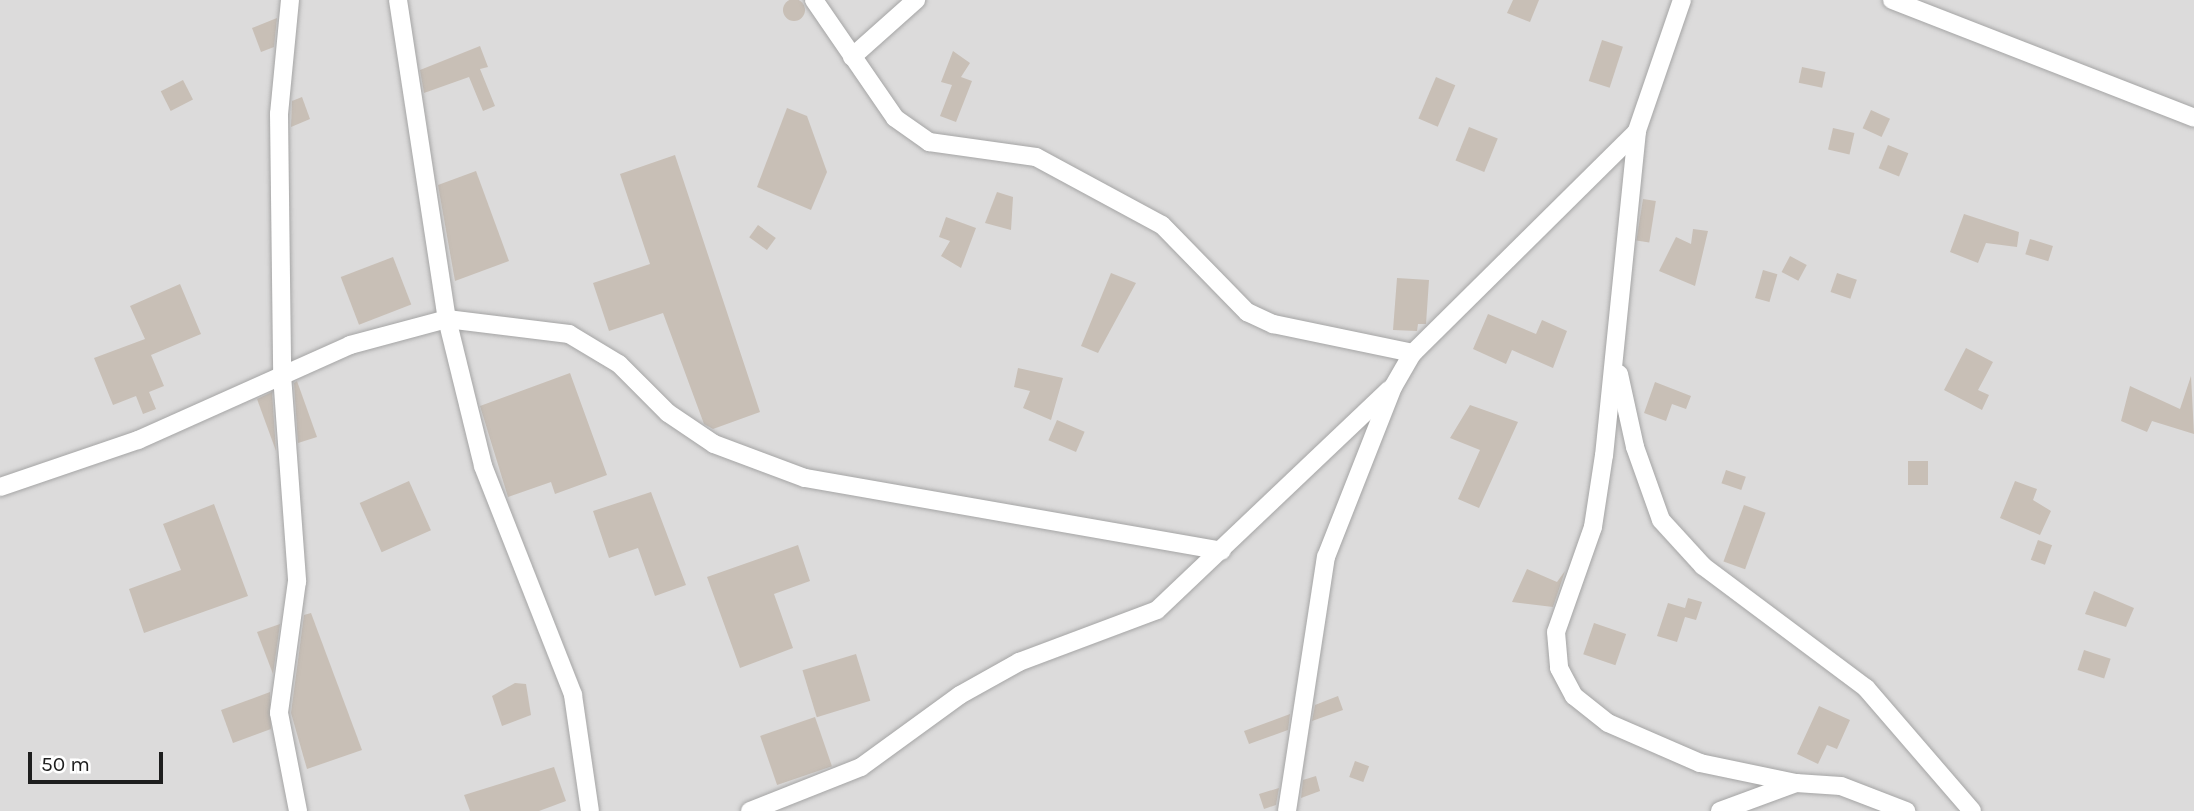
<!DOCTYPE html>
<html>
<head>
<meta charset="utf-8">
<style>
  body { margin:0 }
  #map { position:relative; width:2194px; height:811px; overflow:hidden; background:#f0ede3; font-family:Karla,sans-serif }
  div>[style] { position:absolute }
  .residential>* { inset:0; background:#dcdbdb; transform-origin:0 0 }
  .building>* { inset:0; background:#c8bfb6; transform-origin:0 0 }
  .round { border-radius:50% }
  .roads { filter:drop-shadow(0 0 2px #a5a5a5) drop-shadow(0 0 2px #a5a5a5) }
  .minor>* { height:18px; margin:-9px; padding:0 9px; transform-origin:9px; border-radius:9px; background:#fff }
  span { translate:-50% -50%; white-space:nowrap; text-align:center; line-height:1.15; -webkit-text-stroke:5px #fff; paint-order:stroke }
  .scale { position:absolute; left:28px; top:752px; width:135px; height:32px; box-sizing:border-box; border:4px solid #1e1e1e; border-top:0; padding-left:9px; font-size:21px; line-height:24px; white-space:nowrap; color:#1e1e1e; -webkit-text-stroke:5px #fff; paint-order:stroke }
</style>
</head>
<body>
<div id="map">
  <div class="residential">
    <div style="left:0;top:0;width:2194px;height:811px"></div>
  </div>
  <div class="building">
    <div class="round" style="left:783px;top:-1px;width:22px;height:22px"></div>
    <div style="clip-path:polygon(1513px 0,1539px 0,1530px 22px,1507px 13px)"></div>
    <div style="clip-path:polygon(277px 18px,274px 47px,261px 52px,252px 28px)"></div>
    <div style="left:1602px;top:40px;width:22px;height:43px;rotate:18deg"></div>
    <div style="clip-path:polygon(480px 46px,488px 67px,480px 69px,495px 106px,483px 111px,469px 77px,424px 93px,420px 70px)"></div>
    <div style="clip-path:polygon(953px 51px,970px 63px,961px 77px,972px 81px,956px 122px,940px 116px,952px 85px,941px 82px)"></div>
    <div style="left:1802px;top:67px;width:24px;height:16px;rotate:12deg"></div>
    <div style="left:1436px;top:77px;width:21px;height:45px;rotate:23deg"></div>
    <div style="left:183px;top:80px;width:22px;height:25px;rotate:63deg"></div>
    <div style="clip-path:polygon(302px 97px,310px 119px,291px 127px,292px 101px)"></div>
    <div style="clip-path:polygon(787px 108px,807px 116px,827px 172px,811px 210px,757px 187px)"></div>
    <div style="left:1871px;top:110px;width:21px;height:20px;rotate:25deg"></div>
    <div style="left:1469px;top:127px;width:31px;height:36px;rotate:22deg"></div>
    <div style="left:1833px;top:128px;width:22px;height:22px;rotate:13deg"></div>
    <div style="left:1888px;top:145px;width:22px;height:25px;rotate:22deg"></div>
    <div style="clip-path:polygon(675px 155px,760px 412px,713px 429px,704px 424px,663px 313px,609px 331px,593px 283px,650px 264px,620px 174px)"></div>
    <div style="clip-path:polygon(476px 171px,509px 261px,455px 281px,438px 185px)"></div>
    <div style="clip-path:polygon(997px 192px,1013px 197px,1011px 230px,985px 223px)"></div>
    <div style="left:1643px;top:199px;width:13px;height:42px;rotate:9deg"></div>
    <div style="clip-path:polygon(1964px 214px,2019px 232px,2017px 247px,1986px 243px,1978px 263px,1950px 252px)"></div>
    <div style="clip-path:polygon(946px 217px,976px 228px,961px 268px,941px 256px,950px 241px,939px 237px)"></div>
    <div style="left:758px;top:225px;width:22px;height:15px;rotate:36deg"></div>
    <div style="clip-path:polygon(1693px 229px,1708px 231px,1695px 286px,1659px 271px,1676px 237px,1691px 244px)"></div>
    <div style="left:2030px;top:239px;width:24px;height:16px;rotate:17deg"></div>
    <div style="left:1790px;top:256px;width:19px;height:18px;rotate:28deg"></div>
    <div style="left:393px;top:257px;width:51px;height:56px;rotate:69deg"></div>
    <div style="left:1763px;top:270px;width:15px;height:29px;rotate:16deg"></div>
    <div style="clip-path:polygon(1111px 273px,1136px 283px,1098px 353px,1081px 346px)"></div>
    <div style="left:1837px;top:273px;width:21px;height:20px;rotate:19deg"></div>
    <div style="clip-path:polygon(1397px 278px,1429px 280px,1426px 324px,1418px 324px,1417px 331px,1393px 330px)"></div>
    <div style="clip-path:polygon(180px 284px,201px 334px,151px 355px,164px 386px,149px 392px,156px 409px,143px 414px,136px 396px,113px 405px,94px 358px,145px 339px,130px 306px)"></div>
    <div style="clip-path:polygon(1488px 314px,1536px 334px,1542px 320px,1567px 331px,1553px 368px,1512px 350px,1506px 364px,1473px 349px)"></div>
    <div style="clip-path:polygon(1966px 348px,1993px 362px,1978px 390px,1989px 395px,1982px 410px,1944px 390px)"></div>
    <div style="clip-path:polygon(1018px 368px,1063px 378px,1051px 420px,1023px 408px,1030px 391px,1014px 387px)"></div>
    <div style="clip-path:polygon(570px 373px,607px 475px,555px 494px,551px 482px,508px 497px,480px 406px)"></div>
    <div style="clip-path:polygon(2191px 376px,2194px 434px,2152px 421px,2147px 432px,2121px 421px,2130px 386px,2180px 409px)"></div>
    <div style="clip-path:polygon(297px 381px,317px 437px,298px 443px,294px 383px)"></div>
    <div style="clip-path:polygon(1655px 382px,1691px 396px,1686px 409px,1672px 404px,1666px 421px,1644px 413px)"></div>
    <div style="clip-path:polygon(272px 392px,276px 451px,257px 399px)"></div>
    <div style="clip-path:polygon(1470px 405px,1518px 422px,1479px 508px,1458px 499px,1480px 450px,1450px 438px)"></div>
    <div style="left:1057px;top:420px;width:30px;height:22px;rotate:23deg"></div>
    <div style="left:1908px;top:461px;width:20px;height:24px"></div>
    <div style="left:1726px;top:470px;width:21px;height:14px;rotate:19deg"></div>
    <div style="left:409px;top:481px;width:54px;height:54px;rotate:66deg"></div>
    <div style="clip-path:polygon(2015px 481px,2037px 489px,2033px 500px,2051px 511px,2040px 535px,2000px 518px)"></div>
    <div style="clip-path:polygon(651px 492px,686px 585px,655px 596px,638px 548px,609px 558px,593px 511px)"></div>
    <div style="clip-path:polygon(214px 504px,248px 596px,144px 633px,129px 589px,181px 570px,163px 524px)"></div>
    <div style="left:1744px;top:505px;width:23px;height:60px;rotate:20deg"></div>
    <div style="left:2038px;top:540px;width:15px;height:21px;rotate:20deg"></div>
    <div style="clip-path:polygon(798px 545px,810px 581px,774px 594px,793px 648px,740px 668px,707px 577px)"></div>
    <div style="clip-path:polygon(1527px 569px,1557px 582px,1565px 571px,1553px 607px,1512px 602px)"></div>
    <div style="clip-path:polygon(2094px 591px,2134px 608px,2126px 627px,2085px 614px)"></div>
    <div style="clip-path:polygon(1688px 598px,1702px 602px,1696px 620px,1685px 617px,1677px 642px,1657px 636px,1668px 603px,1685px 608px)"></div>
    <div style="clip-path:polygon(311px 613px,362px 750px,307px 769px,291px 713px,304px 615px)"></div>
    <div style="left:1594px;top:623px;width:34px;height:33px;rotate:19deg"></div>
    <div style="clip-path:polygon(280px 624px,273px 674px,257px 632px)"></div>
    <div style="left:2084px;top:650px;width:28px;height:21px;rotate:18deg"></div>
    <div style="left:856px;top:654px;width:49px;height:56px;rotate:73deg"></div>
    <div style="clip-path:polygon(515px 683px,526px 684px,531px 715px,502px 726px,492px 696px)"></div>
    <div style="clip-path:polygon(270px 692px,271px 729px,233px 743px,221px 710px)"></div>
    <div style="clip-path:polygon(1338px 696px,1343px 710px,1312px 721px,1315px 705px)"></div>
    <div style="clip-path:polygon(1819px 706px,1850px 720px,1837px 749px,1827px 745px,1818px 764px,1797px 754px)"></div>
    <div style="clip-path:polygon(1290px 714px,1288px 730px,1249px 744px,1244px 731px)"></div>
    <div style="left:815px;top:717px;width:52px;height:58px;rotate:71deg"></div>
    <div style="left:1355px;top:761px;width:15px;height:17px;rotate:20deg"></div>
    <div style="clip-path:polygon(554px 767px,566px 801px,539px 811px,470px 811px,464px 795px)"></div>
    <div style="clip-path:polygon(1316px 776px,1320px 791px,1301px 798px,1303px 780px)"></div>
    <div style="clip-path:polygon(1279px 788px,1276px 805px,1264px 809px,1259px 794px)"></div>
  </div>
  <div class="roads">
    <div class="minor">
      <div style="left:290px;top:0;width:115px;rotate:95.5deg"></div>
      <div style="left:279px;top:114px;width:261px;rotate:89.3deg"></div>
      <div style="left:282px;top:375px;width:207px;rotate:85.8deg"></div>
      <div style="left:297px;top:581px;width:133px;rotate:97.8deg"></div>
      <div style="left:279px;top:713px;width:100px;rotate:79deg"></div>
      <div style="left:398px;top:0;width:323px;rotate:81.3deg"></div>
      <div style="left:447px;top:319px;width:151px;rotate:76.2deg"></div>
      <div style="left:483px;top:466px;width:246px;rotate:68.5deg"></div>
      <div style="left:573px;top:695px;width:117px;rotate:81.7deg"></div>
      <div style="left:814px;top:0;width:143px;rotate:55.5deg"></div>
      <div style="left:895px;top:118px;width:42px;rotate:35.2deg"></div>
      <div style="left:929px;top:142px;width:108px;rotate:8deg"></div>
      <div style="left:1036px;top:157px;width:143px;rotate:28.4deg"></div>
      <div style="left:1162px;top:225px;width:122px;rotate:45.7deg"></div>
      <div style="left:1247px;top:312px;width:29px;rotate:25deg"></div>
      <div style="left:1273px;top:324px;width:143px;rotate:11.7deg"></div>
      <div style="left:1682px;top:0;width:139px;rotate:109deg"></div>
      <div style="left:1637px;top:131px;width:326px;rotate:95.8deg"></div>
      <div style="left:1604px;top:455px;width:73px;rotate:98.7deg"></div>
      <div style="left:1593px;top:527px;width:111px;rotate:109.4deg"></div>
      <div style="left:1556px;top:632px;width:36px;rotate:85deg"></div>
      <div style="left:1559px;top:668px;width:32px;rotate:62deg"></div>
      <div style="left:1574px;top:696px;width:43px;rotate:38.5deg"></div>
      <div style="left:1608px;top:723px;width:100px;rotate:23.5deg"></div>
      <div style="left:1700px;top:763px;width:98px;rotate:11.8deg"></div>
      <div style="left:1892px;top:0;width:324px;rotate:21.3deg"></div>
      <div style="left:852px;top:57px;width:86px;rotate:-41.7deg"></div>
      <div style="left:1619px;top:374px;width:75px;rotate:77.6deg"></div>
      <div style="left:1635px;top:447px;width:77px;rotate:70.4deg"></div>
      <div style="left:1661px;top:520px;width:62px;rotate:47.6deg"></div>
      <div style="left:1703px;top:566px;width:204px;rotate:36.8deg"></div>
      <div style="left:1866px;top:688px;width:162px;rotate:49.2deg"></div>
      <div style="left:0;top:487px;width:146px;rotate:-18.8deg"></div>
      <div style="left:138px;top:440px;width:232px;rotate:-24.1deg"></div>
      <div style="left:350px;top:345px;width:100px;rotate:-15deg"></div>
      <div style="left:447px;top:319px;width:123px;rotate:7deg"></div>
      <div style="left:569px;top:334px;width:58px;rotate:31deg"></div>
      <div style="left:619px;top:364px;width:69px;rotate:45deg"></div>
      <div style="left:668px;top:413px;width:55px;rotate:34deg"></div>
      <div style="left:714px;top:444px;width:97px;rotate:20.5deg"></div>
      <div style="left:805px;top:478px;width:423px;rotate:9.9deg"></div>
      <div style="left:750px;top:811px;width:119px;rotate:-21.6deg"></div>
      <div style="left:861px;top:767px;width:122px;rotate:-36deg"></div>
      <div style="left:960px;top:695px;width:68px;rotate:-29.2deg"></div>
      <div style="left:1019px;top:662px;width:147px;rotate:-20.6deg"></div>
      <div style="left:1157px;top:610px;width:320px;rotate:-43.5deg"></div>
      <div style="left:1287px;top:811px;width:257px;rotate:-81.3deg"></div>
      <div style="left:1326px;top:557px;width:183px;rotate:-68.5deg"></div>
      <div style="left:1393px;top:387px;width:39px;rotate:-60deg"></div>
      <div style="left:1413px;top:353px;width:315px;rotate:-44.7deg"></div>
      <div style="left:1720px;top:811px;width:81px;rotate:-20.2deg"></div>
      <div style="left:1796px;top:783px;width:45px;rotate:3.8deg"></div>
      <div style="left:1841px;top:786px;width:70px;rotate:21deg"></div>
    </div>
  </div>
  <div class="scale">50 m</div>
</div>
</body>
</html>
